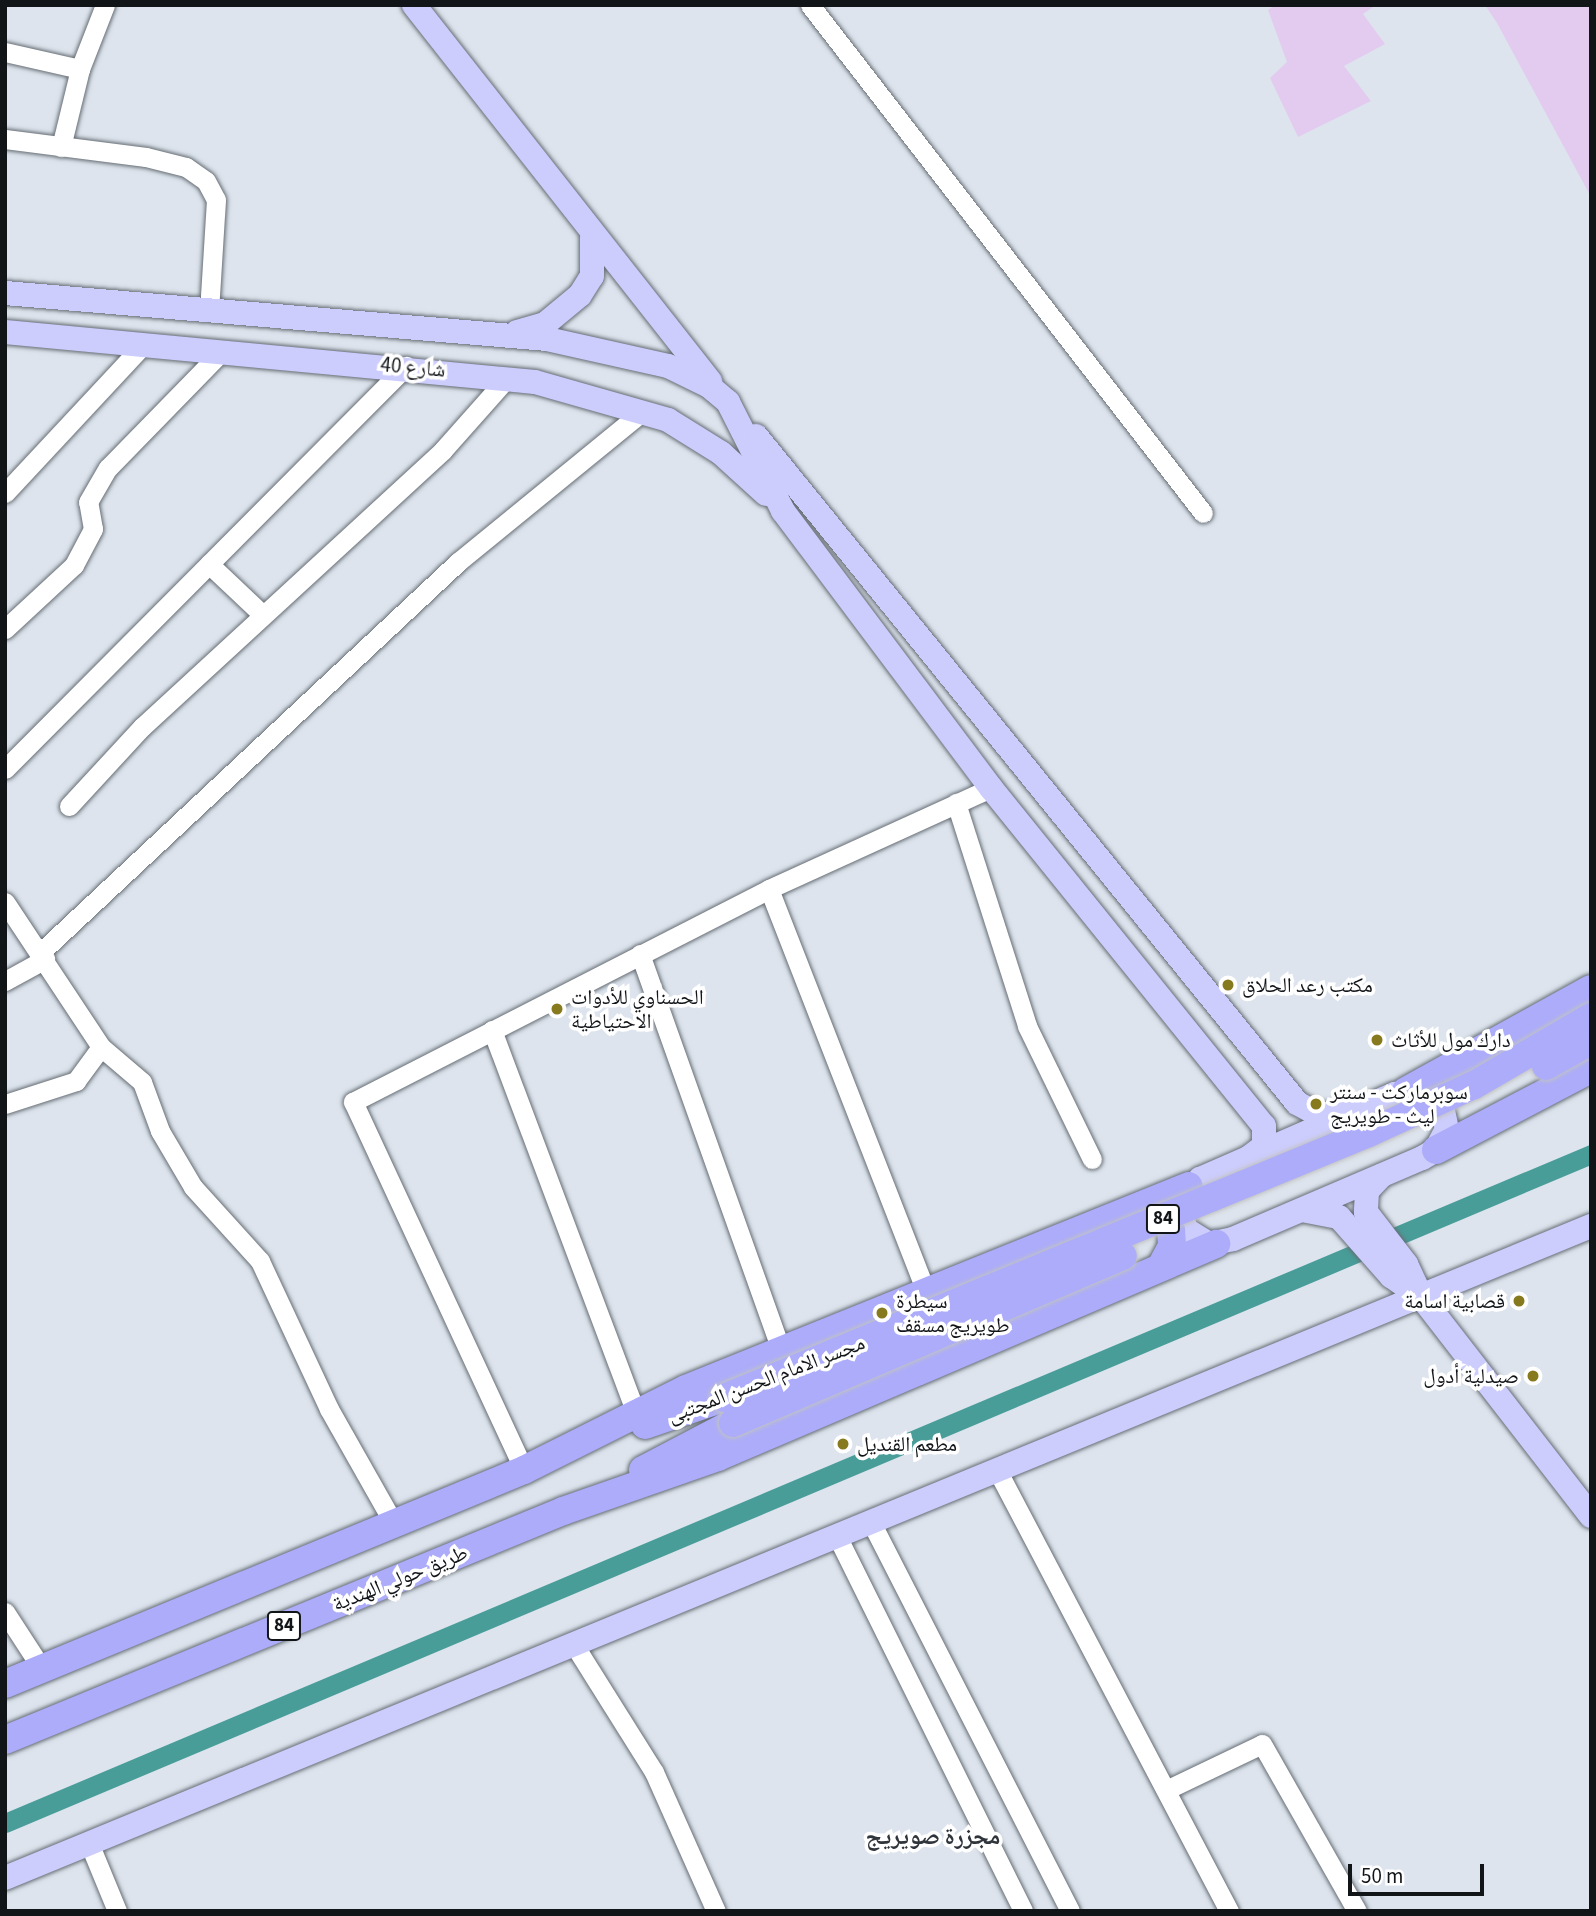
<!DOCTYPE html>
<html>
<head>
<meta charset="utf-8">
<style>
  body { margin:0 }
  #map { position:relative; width:1596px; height:1916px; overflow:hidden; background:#dde4ed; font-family:"Source Sans 3","Noto Naskh Arabic",sans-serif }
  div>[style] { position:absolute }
  .green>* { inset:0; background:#e3cbf0 }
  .canal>* { height:19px; margin:-9.5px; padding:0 9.5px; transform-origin:9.5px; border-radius:9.5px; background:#489d99 }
  .roads { filter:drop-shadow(0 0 2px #666d74) drop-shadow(0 0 2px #666d74) }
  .minor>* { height:19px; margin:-9.5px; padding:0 9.5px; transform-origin:9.5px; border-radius:9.5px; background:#fff }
  .major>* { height:24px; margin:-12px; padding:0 12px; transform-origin:12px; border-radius:12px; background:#cdcdfd }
  .highway>* { height:28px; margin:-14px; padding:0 14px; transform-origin:14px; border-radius:14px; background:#acacfb }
  .bridges { filter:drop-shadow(0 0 2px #c1c2c3) drop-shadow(0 0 2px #c1c2c3) }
  .highway-bridge>* { height:28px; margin:-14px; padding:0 14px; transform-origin:14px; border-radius:14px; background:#acacfb }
  .dots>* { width:19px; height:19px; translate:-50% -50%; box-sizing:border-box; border:4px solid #fff; border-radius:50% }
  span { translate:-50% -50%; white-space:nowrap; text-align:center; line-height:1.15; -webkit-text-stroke:7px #fff; paint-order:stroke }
  .shield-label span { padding:2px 5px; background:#fff; border:2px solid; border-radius:5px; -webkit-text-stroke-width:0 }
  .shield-label { font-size:19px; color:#121518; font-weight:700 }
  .street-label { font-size:21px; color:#121518 }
  .poi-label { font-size:21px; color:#121518 }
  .left { translate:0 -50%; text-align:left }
  .right { translate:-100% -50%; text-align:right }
  .quarter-label { font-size:24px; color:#30353c; font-weight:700 }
  .frame { position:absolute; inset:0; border:7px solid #121518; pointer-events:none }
  .scale { position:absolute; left:1348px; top:1864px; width:136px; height:32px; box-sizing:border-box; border:4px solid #121518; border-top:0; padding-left:9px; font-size:21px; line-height:24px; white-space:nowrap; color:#121518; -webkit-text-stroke:5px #fff; paint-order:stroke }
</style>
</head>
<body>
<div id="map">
  <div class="green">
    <div style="clip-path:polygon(1275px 5px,1376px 5px,1363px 14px,1385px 44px,1344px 66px,1371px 101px,1298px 137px,1270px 78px,1287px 62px,1268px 10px)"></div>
    <div style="clip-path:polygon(1485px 5px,1591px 5px,1591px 197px,1497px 23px)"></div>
  </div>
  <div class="canal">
    <div style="left:5px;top:1823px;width:1721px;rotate:-22.87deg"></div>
  </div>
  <div class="roads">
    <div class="minor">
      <div style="left:810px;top:5px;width:642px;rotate:52.27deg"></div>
      <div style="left:5px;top:52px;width:77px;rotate:12.8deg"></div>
      <div style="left:80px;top:69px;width:69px;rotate:-68.7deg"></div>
      <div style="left:5px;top:139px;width:142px;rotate:7.3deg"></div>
      <div style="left:146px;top:157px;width:41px;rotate:14deg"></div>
      <div style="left:186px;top:167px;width:24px;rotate:35deg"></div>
      <div style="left:206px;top:181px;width:21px;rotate:62deg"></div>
      <div style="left:216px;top:200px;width:110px;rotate:93.6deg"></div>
      <div style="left:61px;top:147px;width:80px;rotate:-76.3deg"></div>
      <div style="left:5px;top:493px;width:204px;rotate:-47deg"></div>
      <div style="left:209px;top:564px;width:74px;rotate:43.4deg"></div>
      <div style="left:5px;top:629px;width:94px;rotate:-42.8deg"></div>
      <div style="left:74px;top:565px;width:41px;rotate:-62.2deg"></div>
      <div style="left:93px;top:529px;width:27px;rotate:-100deg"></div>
      <div style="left:88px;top:502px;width:39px;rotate:-60deg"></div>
      <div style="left:108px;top:468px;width:165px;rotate:-45.7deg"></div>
      <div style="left:5px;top:769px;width:569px;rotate:-45.14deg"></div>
      <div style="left:956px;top:803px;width:234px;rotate:72.3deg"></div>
      <div style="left:1027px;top:1026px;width:148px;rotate:64deg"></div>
      <div style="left:69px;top:806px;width:108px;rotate:-47.3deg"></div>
      <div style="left:142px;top:727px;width:409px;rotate:-42.6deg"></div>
      <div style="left:443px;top:450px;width:96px;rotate:-48.4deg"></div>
      <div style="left:769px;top:889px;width:433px;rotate:68.7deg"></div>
      <div style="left:5px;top:902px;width:174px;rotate:56.5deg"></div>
      <div style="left:101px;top:1047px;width:54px;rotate:40.5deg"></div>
      <div style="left:142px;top:1082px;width:52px;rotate:69.8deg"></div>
      <div style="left:160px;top:1131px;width:65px;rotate:59.5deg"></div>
      <div style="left:193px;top:1187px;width:100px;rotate:47.8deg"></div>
      <div style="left:260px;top:1261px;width:163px;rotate:65deg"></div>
      <div style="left:329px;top:1409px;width:132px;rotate:60.5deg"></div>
      <div style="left:41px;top:952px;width:571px;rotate:-43.08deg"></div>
      <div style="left:458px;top:562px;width:239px;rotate:-39.2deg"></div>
      <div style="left:640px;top:954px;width:420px;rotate:70.4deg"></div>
      <div style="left:5px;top:981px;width:46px;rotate:-28.8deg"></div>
      <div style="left:492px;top:1030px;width:411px;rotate:69.4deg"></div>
      <div style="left:5px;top:1104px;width:75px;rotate:-17.9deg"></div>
      <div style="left:76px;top:1081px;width:42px;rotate:-53.7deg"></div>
      <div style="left:996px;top:1468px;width:501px;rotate:62.26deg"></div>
      <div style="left:524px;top:1470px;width:406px;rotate:-114.9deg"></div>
      <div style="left:353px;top:1102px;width:467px;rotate:-27.1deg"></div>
      <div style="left:769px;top:889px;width:244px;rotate:-24.5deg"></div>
      <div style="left:870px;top:1520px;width:439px;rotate:62.9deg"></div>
      <div style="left:836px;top:1534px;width:421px;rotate:63.6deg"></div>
      <div style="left:5px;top:1612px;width:68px;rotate:57deg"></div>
      <div style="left:573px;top:1643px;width:152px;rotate:57.9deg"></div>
      <div style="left:654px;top:1772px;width:152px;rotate:66deg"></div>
      <div style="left:1166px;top:1790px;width:106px;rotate:-25.6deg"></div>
      <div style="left:1262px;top:1744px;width:192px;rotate:60.4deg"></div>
      <div style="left:89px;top:1843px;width:74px;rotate:67.6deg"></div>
    </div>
    <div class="major">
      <div style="left:414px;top:5px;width:479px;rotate:51.8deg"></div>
      <div style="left:5px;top:293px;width:544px;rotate:4.85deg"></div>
      <div style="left:547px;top:339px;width:124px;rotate:12.6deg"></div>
      <div style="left:668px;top:366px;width:46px;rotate:26deg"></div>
      <div style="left:709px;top:386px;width:25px;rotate:40deg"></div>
      <div style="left:728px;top:402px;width:122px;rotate:63.2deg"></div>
      <div style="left:783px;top:511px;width:346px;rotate:53.1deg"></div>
      <div style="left:991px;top:788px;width:434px;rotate:51.1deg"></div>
      <div style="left:1264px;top:1126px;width:20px;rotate:90deg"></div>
      <div style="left:1264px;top:1146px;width:20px;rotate:143deg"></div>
      <div style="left:5px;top:332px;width:532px;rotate:5.39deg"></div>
      <div style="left:535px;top:382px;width:138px;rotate:15.9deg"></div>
      <div style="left:668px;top:420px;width:62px;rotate:31.9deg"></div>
      <div style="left:721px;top:453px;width:61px;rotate:42.3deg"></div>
      <div style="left:517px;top:332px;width:29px;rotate:-16deg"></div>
      <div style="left:545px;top:324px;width:45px;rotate:-39.6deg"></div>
      <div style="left:580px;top:295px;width:22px;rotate:-58deg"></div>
      <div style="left:592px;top:276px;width:38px;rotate:-90deg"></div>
      <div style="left:756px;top:436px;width:859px;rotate:50.95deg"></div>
      <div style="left:1297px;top:1103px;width:25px;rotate:29deg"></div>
      <div style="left:1319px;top:1115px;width:37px;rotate:-6deg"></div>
      <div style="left:1423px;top:1093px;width:23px;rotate:34deg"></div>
      <div style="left:1442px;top:1106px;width:24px;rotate:78deg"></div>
      <div style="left:1447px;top:1129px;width:24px;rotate:118deg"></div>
      <div style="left:1436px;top:1150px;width:16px;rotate:150deg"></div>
      <div style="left:1422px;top:1158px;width:206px;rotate:156.8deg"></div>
      <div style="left:1233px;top:1239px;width:25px;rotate:168deg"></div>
      <div style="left:1209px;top:1244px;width:28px;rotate:-148deg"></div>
      <div style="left:1185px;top:1229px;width:28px;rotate:-100deg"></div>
      <div style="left:1180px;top:1201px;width:30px;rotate:-48deg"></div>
      <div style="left:1200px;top:1179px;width:213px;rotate:-23.6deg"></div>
      <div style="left:1395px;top:1094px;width:28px;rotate:-2deg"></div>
      <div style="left:1381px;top:1176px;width:21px;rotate:133deg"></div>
      <div style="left:1367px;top:1191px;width:21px;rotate:93deg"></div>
      <div style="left:1366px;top:1212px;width:66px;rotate:52.4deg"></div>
      <div style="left:1406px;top:1264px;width:38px;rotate:65deg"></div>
      <div style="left:1422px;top:1298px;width:276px;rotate:52.2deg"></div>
      <div style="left:1302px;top:1210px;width:38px;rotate:11deg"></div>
      <div style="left:1339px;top:1217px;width:79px;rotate:48.6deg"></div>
      <div style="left:1391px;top:1276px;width:38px;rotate:35deg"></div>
      <div style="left:5px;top:1878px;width:1715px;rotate:-22.35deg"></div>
    </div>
    <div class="highway">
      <div style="left:1406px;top:1091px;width:211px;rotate:-28.9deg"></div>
      <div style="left:1436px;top:1150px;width:175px;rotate:-27.6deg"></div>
      <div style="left:1142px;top:1209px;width:22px;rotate:24deg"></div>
      <div style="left:1162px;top:1218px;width:16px;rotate:55deg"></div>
      <div style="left:1171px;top:1231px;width:15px;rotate:86deg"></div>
      <div style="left:1172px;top:1246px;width:24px;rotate:118deg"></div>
      <div style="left:645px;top:1425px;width:83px;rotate:-18.9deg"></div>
      <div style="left:643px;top:1470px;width:102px;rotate:-27.6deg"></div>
      <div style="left:5px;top:1684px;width:561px;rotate:-22.41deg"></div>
      <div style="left:524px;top:1470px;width:181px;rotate:-26.6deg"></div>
      <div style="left:686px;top:1389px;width:542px;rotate:-21.98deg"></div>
      <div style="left:5px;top:1740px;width:603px;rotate:-22.31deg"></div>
      <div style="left:563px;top:1511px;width:164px;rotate:-19.2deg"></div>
      <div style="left:718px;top:1457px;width:542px;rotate:-23.16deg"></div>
    </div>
  </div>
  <div class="bridges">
    <div class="highway-bridge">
      <div style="left:1546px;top:1066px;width:51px;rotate:-29.1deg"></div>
      <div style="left:724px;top:1398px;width:697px;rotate:-22.34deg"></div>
      <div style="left:1369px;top:1133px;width:115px;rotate:-24.6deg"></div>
      <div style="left:1474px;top:1085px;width:135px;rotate:-30.2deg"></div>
      <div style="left:733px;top:1423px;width:424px;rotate:-23.2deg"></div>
    </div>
  </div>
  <div class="dots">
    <div style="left:1228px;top:985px;background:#87791e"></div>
    <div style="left:557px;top:1009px;background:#87791e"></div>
    <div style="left:1377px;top:1040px;background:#87791e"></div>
    <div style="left:1316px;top:1104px;background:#87791e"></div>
    <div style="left:1519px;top:1301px;background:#87791e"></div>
    <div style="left:882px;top:1313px;background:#87791e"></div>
    <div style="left:1533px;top:1376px;background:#87791e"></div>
    <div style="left:843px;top:1444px;background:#87791e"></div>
  </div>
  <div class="shield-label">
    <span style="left:1163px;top:1219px">84</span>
    <span style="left:284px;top:1626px">84</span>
  </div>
  <div class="street-label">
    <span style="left:413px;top:367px;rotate:5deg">شارع 40</span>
    <span style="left:766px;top:1379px;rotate:-21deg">مجسر الامام الحسن المجتبى</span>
    <span style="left:400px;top:1578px;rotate:-22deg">طريق حولي الهندية</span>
  </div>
  <div class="poi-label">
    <span class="left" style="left:1242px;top:985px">مكتب رعد الحلاق</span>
    <span class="left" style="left:571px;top:1009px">الحسناوي للأدوات<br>الاحتياطية</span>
    <span class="left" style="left:1391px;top:1040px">دارك مول للأثاث</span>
    <span class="left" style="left:1330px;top:1104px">سوبرماركت - سنتر<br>ليث - طويريج</span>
    <span class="left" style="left:896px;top:1313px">سيطرة<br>طويريج مسقف</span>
    <span class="right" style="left:1505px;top:1301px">قصابية اسامة</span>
    <span class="right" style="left:1519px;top:1376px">صيدلية أدول</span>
    <span class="left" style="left:857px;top:1444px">مطعم القنديل</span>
  </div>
  <div class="quarter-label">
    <span style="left:933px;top:1837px">مجزرة صويريج</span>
  </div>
  <div class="frame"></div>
  <div class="scale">50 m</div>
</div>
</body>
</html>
